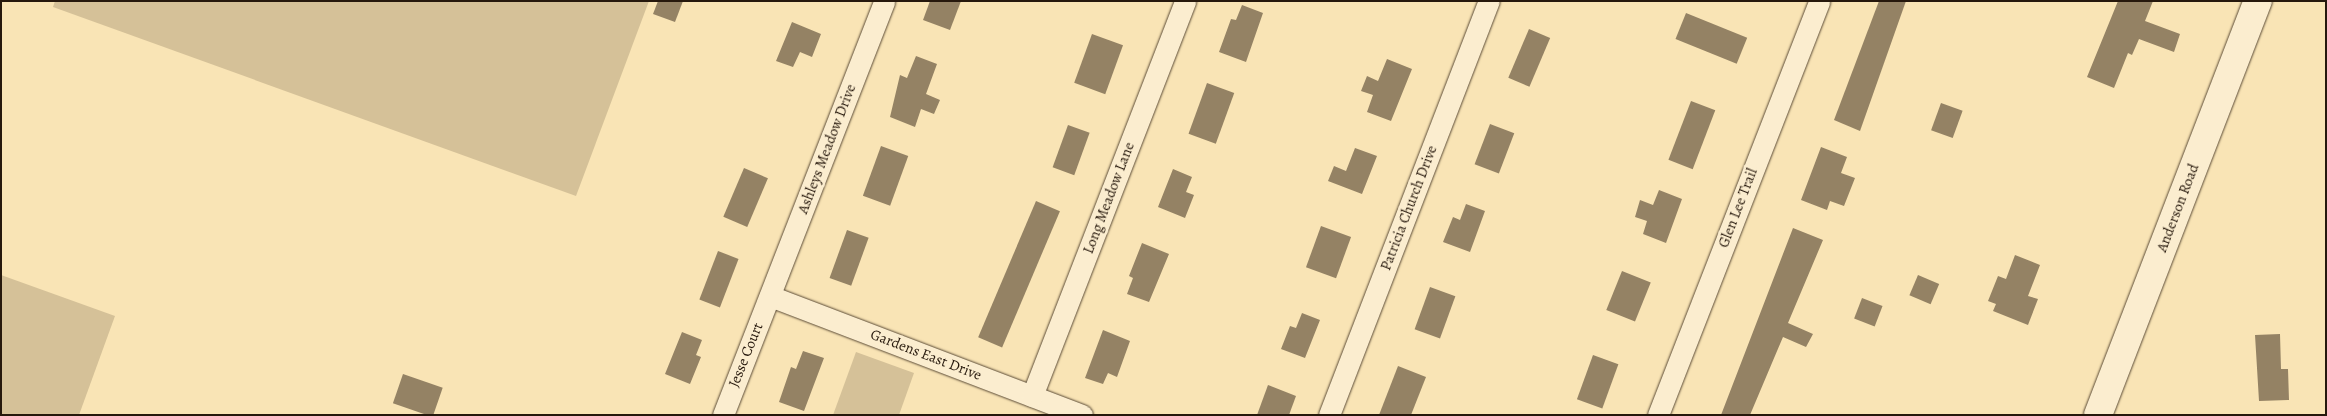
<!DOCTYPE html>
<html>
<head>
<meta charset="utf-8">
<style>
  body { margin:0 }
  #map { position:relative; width:2327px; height:416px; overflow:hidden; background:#f9e4b5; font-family:Alegreya,serif }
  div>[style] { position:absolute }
  .green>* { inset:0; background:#d5c198 }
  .building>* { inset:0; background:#948264; transform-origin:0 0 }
  .roads { filter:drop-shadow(0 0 1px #5b4b36) drop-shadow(0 0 1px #5b4b36) }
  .street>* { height:21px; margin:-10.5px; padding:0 10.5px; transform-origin:10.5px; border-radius:10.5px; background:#fbedcf }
  .secondary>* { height:28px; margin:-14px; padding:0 14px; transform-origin:14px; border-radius:14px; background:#fbedcf }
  span { translate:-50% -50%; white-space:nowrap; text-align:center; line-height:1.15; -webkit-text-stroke:5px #fbedcf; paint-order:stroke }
  .street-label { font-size:15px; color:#26180c }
  .frame { position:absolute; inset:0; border:2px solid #26180c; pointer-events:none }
</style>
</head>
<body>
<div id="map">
  <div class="green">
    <div style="clip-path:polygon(55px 1px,649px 1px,576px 196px,53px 7px)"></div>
    <div style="clip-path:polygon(1px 275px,115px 316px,79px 415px,1px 415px)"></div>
    <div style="clip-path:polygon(856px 352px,914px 373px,899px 415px,833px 415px)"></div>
  </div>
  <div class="building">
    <div style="clip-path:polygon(658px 1px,683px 1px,675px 22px,653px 14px)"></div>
    <div style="clip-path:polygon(930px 1px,961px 1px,950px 30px,923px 20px)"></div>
    <div style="clip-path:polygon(1879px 1px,1906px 1px,1860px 131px,1834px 120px)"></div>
    <div style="clip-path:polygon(2118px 1px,2153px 1px,2145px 21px,2180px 34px,2174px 52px,2139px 39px,2132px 55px,2128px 53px,2114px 88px,2087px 77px)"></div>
    <div style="clip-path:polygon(1242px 5px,1263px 13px,1246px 62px,1219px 52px,1231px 19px,1236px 20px)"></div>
    <div style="left:1686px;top:13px;width:66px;height:28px;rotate:22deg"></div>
    <div style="clip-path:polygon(792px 22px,821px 34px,812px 57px,800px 52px,793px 67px,776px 61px)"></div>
    <div style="left:1529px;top:29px;width:23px;height:53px;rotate:23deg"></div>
    <div style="left:1092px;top:34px;width:33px;height:52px;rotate:20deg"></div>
    <div style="clip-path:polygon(916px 56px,937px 64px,926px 94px,940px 100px,934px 114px,921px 109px,915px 127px,890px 117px,900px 75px,907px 78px)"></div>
    <div style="clip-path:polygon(1387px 59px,1412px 69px,1391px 121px,1367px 112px,1373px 95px,1361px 91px,1367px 76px,1378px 81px)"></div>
    <div style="left:1207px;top:83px;width:29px;height:54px;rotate:20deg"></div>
    <div style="left:1691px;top:101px;width:26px;height:63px;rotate:21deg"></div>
    <div style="left:1941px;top:103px;width:23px;height:29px;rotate:20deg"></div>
    <div style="left:1490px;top:124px;width:26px;height:43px;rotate:21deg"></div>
    <div style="left:1068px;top:125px;width:23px;height:45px;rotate:20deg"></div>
    <div style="left:881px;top:146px;width:29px;height:53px;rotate:20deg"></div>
    <div style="clip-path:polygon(1821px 147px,1847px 157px,1841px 173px,1855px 178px,1844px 206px,1830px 201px,1827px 210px,1801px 200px)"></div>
    <div style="clip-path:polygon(1355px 148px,1377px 156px,1362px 194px,1328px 181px,1334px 166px,1346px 171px)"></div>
    <div style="left:744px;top:168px;width:26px;height:53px;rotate:23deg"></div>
    <div style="clip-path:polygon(1173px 169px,1192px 177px,1186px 192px,1194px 195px,1185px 218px,1158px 207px)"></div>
    <div style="clip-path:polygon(1659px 190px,1682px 199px,1666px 243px,1643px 234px,1647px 221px,1635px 217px,1640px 200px,1653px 205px)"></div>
    <div style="left:1036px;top:201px;width:26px;height:148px;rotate:23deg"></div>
    <div style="clip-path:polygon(1466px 204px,1485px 211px,1470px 252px,1443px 242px,1453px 217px,1460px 220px)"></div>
    <div style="left:1321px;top:226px;width:32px;height:44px;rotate:20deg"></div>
    <div style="clip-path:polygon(1793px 228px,1823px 240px,1788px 323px,1813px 334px,1806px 347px,1783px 337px,1750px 415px,1721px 415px)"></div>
    <div style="left:847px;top:230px;width:23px;height:51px;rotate:20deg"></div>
    <div style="clip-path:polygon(1142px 243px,1169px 254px,1149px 302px,1127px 294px,1133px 278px,1129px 276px)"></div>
    <div style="left:718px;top:251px;width:22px;height:52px;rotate:21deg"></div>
    <div style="clip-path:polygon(2015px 255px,2040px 265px,2028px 296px,2038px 299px,2028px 325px,1993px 311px,1996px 304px,1988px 301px,1998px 276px,2006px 279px)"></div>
    <div style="left:1622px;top:271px;width:31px;height:42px;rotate:22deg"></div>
    <div style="left:1918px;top:275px;width:23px;height:22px;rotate:23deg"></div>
    <div style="left:1430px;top:287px;width:27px;height:45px;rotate:20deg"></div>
    <div style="left:1862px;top:298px;width:22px;height:22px;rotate:21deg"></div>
    <div style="clip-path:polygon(1302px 313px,1320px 320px,1305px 358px,1281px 349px,1290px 326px,1296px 328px)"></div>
    <div style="clip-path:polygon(1103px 330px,1130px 341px,1117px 377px,1108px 373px,1103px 384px,1085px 378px)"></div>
    <div style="clip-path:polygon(682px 332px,702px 340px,696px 355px,701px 357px,690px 384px,665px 374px)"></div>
    <div style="clip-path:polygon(2280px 334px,2281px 369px,2288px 369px,2289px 400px,2259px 401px,2255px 335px)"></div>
    <div style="clip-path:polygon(803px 351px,824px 358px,804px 411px,779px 402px,791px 367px,796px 369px)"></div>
    <div style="left:1593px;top:355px;width:27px;height:47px;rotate:20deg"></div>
    <div style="clip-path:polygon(1398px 366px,1426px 377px,1411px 415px,1379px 415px)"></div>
    <div style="left:403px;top:374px;width:42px;height:31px;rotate:19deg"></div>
    <div style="clip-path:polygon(1268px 385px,1296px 396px,1289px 415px,1257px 415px)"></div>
  </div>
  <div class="roads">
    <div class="street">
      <div style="left:770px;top:296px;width:334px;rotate:20.9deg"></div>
      <div style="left:1032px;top:396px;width:424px;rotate:-68.8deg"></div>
      <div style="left:723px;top:415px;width:444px;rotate:-68.7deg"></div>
      <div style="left:1329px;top:415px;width:444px;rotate:-68.9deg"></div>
      <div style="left:1658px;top:415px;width:444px;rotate:-68.7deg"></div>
    </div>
    <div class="secondary">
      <div style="left:2098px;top:415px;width:444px;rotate:-68.9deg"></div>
    </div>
  </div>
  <div class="street-label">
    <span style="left:827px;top:149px;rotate:-69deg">Ashleys Meadow Drive</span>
    <span style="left:1109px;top:198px;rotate:-69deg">Long Meadow Lane</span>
    <span style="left:1409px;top:208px;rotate:-69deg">Patricia Church Drive</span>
    <span style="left:1738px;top:208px;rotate:-69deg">Glen Lee Trail</span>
    <span style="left:2178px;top:208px;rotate:-69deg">Anderson Road</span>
    <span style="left:746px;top:355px;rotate:-68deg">Jesse Court</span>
    <span style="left:926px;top:355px;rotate:21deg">Gardens East Drive</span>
  </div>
  <div class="frame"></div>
</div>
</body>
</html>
